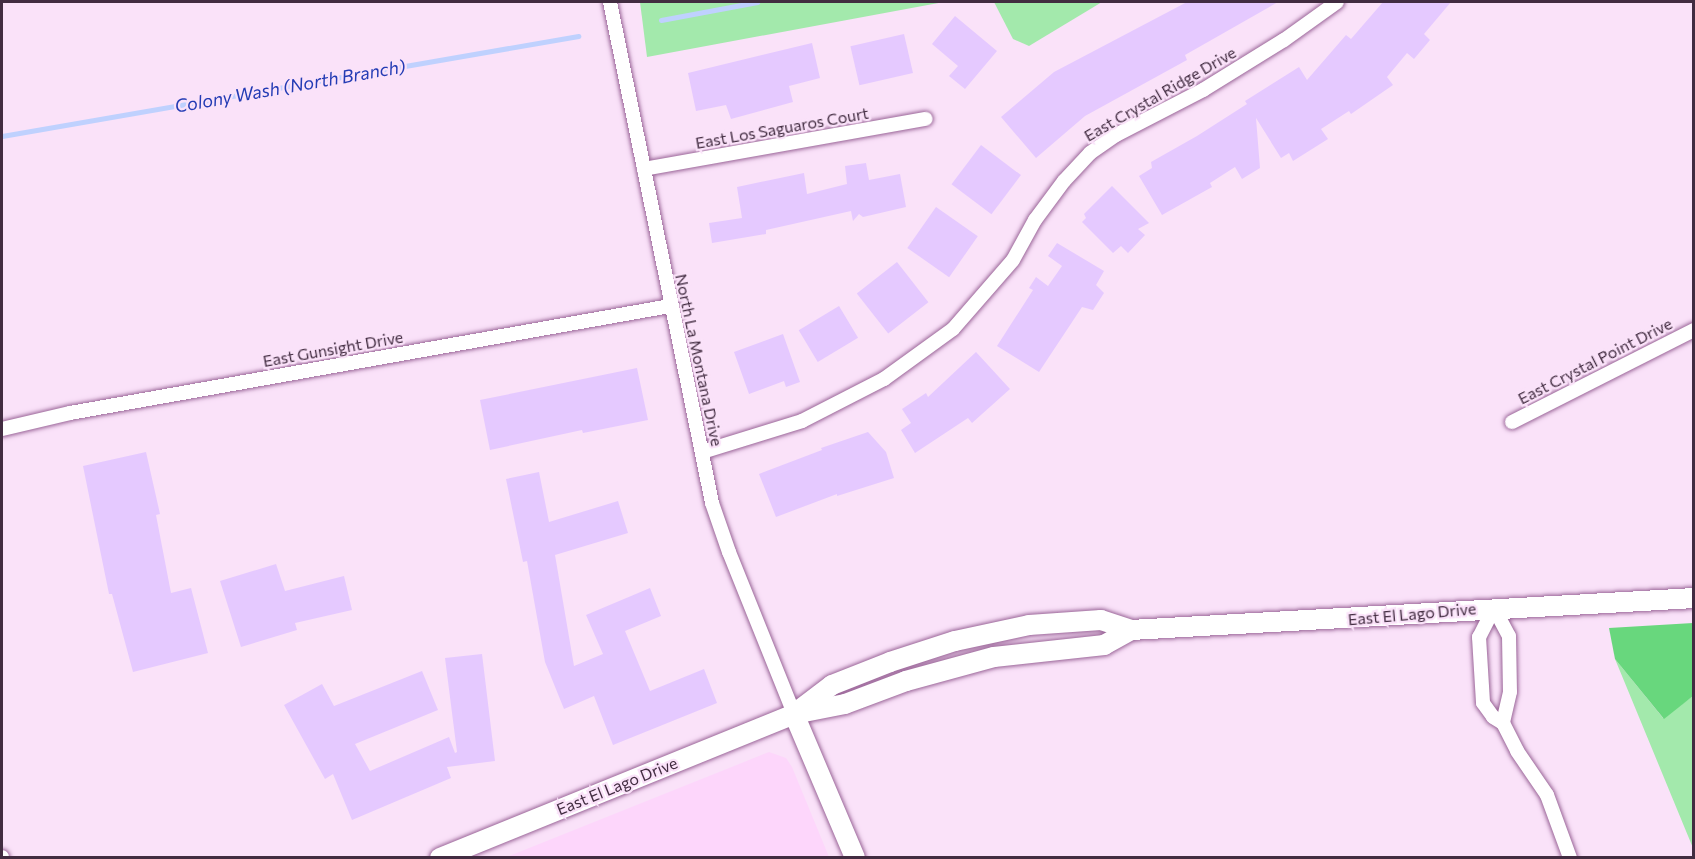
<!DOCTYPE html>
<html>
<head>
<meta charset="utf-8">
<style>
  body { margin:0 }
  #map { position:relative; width:1695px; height:859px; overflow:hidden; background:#fae2f9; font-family:Commissioner,sans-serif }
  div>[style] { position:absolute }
  .built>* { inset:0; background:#fdd6fb }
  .green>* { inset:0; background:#a3e9ac }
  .forest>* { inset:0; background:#68d77d }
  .stream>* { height:5px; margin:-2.5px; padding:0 2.5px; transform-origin:2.5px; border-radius:2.5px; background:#bfd1fe }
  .building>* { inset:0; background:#e5c9ff; transform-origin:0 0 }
  .roads { filter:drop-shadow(0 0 2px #9a6598) drop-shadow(0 0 2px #9a6598) }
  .street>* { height:14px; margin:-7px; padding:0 7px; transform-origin:7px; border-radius:7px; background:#fff }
  .secondary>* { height:20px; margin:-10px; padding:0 10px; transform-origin:10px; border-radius:10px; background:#fff }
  span { translate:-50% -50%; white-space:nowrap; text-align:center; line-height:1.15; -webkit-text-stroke:4.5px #fae2f9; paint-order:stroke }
  .street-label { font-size:16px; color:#422c41 }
  .water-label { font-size:18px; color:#233bb4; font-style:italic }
  .frame { position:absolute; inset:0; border:3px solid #422c41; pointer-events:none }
</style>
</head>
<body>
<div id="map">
  <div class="built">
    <div style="clip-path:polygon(769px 752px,786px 758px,792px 767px,829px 857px,507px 857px)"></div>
  </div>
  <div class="green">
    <div style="clip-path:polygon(640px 2px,944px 2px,647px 57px)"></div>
    <div style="clip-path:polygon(994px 2px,1102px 2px,1029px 46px,1013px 39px)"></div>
    <div style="clip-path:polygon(1615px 659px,1663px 718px,1693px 696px,1693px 848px)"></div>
  </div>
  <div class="forest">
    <div style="clip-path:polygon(1693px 623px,1693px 696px,1664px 719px,1615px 659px,1609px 628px)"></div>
  </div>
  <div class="stream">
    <div style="left:661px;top:20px;width:98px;rotate:-10.6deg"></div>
    <div style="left:2px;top:136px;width:585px;rotate:-9.85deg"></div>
  </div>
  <div class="building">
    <div style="clip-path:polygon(1187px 2px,1278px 2px,1185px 55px,1187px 60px,1085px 116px,1036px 158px,1001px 117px,1054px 72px)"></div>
    <div style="clip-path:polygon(1383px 2px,1451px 2px,1424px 34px,1430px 40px,1414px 59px,1407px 53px,1387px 77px,1393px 85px,1351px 114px,1349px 111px,1321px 129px,1328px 139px,1293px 161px,1289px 153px,1281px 158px,1256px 118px,1260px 168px,1242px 179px,1235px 167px,1210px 183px,1212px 187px,1162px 215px,1139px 176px,1152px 168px,1151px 162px,1197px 136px,1247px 104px,1245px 101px,1299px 67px,1307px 80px,1346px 35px,1351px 39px)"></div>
    <div style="clip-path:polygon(955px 16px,997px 51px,965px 89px,949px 76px,958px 66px,932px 44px)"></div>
    <div style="left:904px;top:34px;width:40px;height:55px;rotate:77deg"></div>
    <div style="clip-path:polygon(812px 43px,820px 78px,789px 86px,793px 102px,731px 119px,726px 105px,696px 111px,688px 73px)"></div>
    <div style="left:981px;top:145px;width:50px;height:49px;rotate:37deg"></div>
    <div style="clip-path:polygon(866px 163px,869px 180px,900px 174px,906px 207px,863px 217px,859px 214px,853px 221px,851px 211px,766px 230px,766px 234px,712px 243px,709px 223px,742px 218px,737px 187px,804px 173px,807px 194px,847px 184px,845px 166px)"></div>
    <div style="clip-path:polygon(1112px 186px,1149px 223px,1138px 229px,1145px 235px,1128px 253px,1121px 246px,1113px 253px,1082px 222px,1086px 218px,1084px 214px)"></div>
    <div style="left:936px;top:207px;width:51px;height:50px;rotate:35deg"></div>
    <div style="clip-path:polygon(1057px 243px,1104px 271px,1096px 285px,1104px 293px,1093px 310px,1082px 307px,1039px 372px,997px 346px,1033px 290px,1029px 288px,1036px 277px,1048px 286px,1062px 266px,1048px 256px)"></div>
    <div style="left:897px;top:262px;width:51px;height:51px;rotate:52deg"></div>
    <div style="left:839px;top:306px;width:37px;height:47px;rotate:59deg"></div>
    <div style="clip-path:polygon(783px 334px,800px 382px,786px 387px,784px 381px,749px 394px,734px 352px)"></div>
    <div style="clip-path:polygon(976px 352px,1010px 389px,972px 423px,968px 418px,915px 453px,901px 430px,911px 423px,902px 409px,926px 393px,928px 397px)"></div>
    <div style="clip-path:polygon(637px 368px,648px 420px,583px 433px,582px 430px,490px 450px,480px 400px)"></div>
    <div style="clip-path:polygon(868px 432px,886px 452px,894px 478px,837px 496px,837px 494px,776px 517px,759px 474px,822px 450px,821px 448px)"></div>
    <div style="clip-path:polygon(146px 452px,160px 514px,156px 515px,171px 593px,191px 588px,208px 653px,133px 672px,112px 594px,109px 594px,83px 466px)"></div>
    <div style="clip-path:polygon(539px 472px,549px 522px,618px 501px,628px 533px,555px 555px,574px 666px,603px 654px,586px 615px,650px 588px,661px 616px,625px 631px,650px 691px,704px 669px,717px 703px,613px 745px,594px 696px,564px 709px,545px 662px,527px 561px,523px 562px,506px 479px)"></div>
    <div style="clip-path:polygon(276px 564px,285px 591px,344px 576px,352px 610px,295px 623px,297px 630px,241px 647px,220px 581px)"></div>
    <div style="clip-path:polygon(482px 654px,495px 761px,447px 767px,451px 778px,352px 820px,333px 774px,325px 779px,284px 705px,322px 684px,334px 706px,422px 671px,438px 710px,355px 744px,370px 771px,449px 737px,455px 753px,457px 752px,445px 658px)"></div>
  </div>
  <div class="roads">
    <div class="street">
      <div style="left:610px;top:2px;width:511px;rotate:78.49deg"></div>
      <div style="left:712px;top:503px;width:52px;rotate:70.9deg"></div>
      <div style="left:729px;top:552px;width:175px;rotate:68.1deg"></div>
      <div style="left:644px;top:169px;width:286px;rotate:-10.1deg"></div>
      <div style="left:1512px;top:422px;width:204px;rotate:-26.8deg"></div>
      <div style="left:2px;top:429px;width:70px;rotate:-13.2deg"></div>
      <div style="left:70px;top:413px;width:609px;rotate:-10.11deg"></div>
      <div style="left:702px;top:452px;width:105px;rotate:-17.2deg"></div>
      <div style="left:802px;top:421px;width:92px;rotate:-27.1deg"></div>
      <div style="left:884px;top:379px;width:85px;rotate:-35.9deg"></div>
      <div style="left:953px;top:329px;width:91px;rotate:-49deg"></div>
      <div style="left:1013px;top:260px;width:46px;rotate:-61.2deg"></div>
      <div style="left:1035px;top:220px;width:49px;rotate:-53.4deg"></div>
      <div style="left:1064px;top:181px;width:38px;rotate:-47deg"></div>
      <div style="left:1090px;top:153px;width:32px;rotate:-35deg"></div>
      <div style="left:1116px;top:135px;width:98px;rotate:-27.3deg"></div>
      <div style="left:1203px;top:90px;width:95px;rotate:-31.7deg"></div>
      <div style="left:1284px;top:40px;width:65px;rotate:-35.6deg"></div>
      <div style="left:1494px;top:608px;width:33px;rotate:117deg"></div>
      <div style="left:1479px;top:637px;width:66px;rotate:86.5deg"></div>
      <div style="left:1483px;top:703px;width:17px;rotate:54deg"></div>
      <div style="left:1493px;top:717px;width:12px;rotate:31deg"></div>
      <div style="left:1503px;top:723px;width:31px;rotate:63deg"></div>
      <div style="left:1517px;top:751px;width:53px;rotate:55.7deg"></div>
      <div style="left:1547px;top:795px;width:67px;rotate:69.9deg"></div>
      <div style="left:1494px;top:608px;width:32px;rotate:62deg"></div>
      <div style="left:1509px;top:636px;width:56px;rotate:89deg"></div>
      <div style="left:1510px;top:692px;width:32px;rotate:103deg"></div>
      <div style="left:2px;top:857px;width:1px;rotate:90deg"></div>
    </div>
    <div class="secondary">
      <div style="left:794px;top:714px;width:48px;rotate:-37.3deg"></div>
      <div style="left:832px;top:685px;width:62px;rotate:-21.6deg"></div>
      <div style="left:890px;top:662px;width:68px;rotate:-17.9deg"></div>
      <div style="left:955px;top:641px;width:76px;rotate:-12.2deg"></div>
      <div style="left:1029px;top:625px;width:72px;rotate:-4deg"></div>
      <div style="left:1101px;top:620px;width:32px;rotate:18deg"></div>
      <div style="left:1131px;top:630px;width:564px;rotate:-3.25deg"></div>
      <div style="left:794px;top:714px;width:156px;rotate:67deg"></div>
      <div style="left:440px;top:858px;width:382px;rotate:-22.1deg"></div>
      <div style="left:794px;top:714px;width:52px;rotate:-11.1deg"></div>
      <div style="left:845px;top:704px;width:65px;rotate:-20.7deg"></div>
      <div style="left:906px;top:681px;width:91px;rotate:-15.3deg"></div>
      <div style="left:994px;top:657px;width:111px;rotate:-6.2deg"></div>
      <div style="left:1104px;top:645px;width:31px;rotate:-29deg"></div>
    </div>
  </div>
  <div class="street-label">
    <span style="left:1160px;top:94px;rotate:-30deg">East Crystal Ridge Drive</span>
    <span style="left:782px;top:128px;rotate:-10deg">East Los Saguaros Court</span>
    <span style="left:333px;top:349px;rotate:-10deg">East Gunsight Drive</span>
    <span style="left:699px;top:360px;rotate:78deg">North La Montana Drive</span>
    <span style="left:1595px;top:361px;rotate:-27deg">East Crystal Point Drive</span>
    <span style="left:1412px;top:614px;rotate:-5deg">East El Lago Drive</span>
    <span style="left:617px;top:786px;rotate:-22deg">East El Lago Drive</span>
  </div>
  <div class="water-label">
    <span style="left:290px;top:86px;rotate:-10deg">Colony Wash (North Branch)</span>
  </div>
  <div class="frame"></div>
</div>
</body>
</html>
